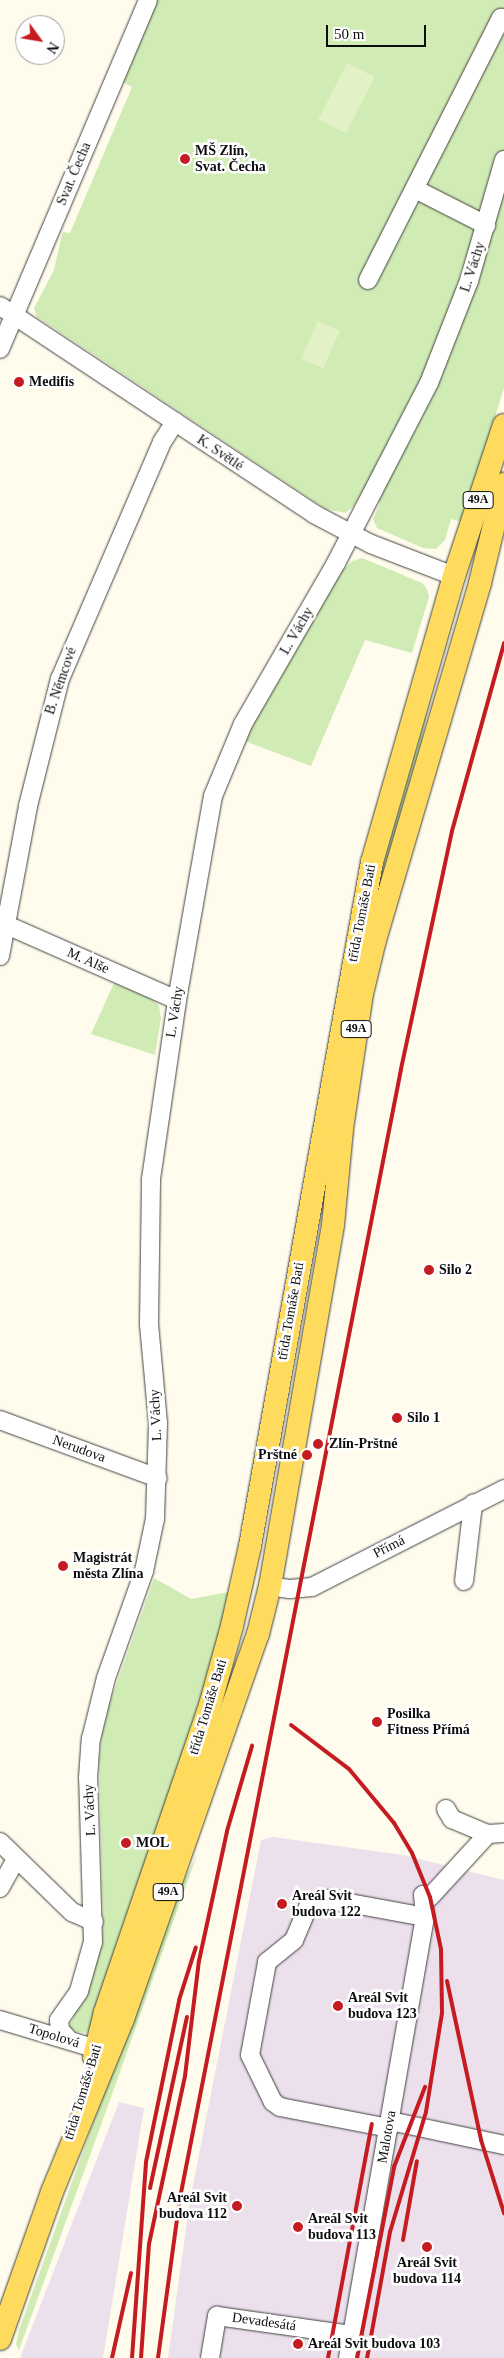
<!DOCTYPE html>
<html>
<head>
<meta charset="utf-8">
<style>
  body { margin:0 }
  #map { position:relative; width:504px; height:2358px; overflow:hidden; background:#fffced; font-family:"Times New Roman",serif }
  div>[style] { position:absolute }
  .industrial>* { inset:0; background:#ebe0ec }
  .green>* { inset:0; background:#d0ecb4 }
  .pitch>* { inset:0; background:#e2f2c6; transform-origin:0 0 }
  .roads { filter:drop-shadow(0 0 1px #404040) drop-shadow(0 0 1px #404040) }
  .minor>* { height:18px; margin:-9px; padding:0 9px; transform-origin:9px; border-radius:9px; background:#fff }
  .major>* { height:22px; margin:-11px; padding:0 11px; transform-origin:11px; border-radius:11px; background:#ffdb5d }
  .rail>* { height:4px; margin:-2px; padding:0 2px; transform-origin:2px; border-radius:2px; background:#c51c21 }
  .dots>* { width:14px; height:14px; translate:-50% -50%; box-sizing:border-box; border:2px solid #fff; border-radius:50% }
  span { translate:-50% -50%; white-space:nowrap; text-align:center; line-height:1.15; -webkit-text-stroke:5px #fff; paint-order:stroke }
  .shield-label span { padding:1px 4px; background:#fff; border:1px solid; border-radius:4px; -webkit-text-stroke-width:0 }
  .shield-label { font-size:12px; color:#0d0d0d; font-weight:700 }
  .poi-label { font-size:14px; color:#0d0d0d; font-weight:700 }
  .left { translate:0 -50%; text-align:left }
  .right { translate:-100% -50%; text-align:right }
  .street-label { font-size:14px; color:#0d0d0d }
  .north { position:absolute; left:15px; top:15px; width:50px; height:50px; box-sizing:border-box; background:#fff; border:1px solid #9e9e9e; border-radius:50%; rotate:122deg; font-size:14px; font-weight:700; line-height:20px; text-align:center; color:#0d0d0d }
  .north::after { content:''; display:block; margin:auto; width:18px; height:22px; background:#c51c21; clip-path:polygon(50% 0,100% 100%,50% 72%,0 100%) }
  .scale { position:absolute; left:326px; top:25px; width:100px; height:22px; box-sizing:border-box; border:2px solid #0d0d0d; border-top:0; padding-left:6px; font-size:15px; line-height:18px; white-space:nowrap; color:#0d0d0d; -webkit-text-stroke:4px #fff; paint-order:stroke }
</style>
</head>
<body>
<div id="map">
  <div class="industrial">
    <div style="clip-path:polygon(273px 1837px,403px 1855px,504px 1880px,504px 2358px,168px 2358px,190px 2200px,261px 1840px)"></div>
    <div style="clip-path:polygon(119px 2102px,144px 2108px,103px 2358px,20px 2358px)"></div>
  </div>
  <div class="green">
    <div style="clip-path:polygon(156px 0,504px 0,504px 388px,462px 522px,451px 519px,445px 540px,436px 549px,423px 548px,377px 528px,373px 519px,380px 503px,361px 494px,353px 507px,345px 513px,326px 509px,37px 317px,34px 308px,54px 270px,61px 238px,63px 232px,70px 233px,132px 87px,121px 81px)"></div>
    <div style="clip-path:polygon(362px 558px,422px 583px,427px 589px,429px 597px,412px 653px,365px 640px,311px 766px,242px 740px,340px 567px,344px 569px,352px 561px)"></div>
    <div style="clip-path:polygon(430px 697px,418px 763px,370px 929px,372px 898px)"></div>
    <div style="clip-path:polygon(114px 983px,151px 998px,159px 1006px,161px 1018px,155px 1055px,91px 1034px)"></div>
    <div style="clip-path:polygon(154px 1578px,191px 1599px,229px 1592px,186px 1757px,88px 2033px,76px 2032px,69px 2027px,90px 1982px,103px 1931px,99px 1762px,102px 1735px,109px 1705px)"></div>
    <div style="clip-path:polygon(198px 1852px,109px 2103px,19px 2350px,16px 2344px,19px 2330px,170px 1909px)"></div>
  </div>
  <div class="pitch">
    <div style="left:347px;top:63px;width:31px;height:63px;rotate:27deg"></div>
    <div style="left:318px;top:321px;width:24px;height:41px;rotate:24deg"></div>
  </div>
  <div class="roads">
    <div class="minor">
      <div style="left:415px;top:189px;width:80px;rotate:26.9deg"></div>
      <div style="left:368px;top:280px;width:294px;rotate:-63.1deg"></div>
      <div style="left:501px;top:18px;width:4px;rotate:34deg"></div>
      <div style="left:0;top:306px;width:377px;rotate:33.5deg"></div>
      <div style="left:314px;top:514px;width:64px;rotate:27.8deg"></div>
      <div style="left:371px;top:544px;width:89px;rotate:21.1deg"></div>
      <div style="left:0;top:349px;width:379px;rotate:-67deg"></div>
      <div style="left:0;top:922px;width:193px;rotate:23.8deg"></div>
      <div style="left:0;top:956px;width:153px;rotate:-79.4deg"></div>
      <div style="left:28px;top:806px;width:131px;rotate:-75.9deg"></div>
      <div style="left:60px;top:679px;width:258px;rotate:-66.7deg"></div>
      <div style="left:162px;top:442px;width:24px;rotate:-57deg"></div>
      <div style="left:0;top:1420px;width:168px;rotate:20.2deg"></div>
      <div style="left:464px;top:1581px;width:78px;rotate:-83.3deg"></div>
      <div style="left:270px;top:1586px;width:20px;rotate:9deg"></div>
      <div style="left:290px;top:1589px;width:22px;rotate:-5deg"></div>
      <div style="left:312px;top:1587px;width:216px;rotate:-27deg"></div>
      <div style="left:446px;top:1809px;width:12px;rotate:59deg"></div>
      <div style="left:452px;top:1819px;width:39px;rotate:23deg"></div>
      <div style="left:0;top:1842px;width:100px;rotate:44.2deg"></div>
      <div style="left:72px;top:1912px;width:24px;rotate:24deg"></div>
      <div style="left:0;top:1888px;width:33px;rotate:-61deg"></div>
      <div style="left:0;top:2020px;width:112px;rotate:16.7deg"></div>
      <div style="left:69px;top:2040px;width:13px;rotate:-132deg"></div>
      <div style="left:60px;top:2030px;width:10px;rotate:-96deg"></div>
      <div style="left:59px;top:2020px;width:35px;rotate:-55deg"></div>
      <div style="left:79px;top:1991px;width:51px;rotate:-74.1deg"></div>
      <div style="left:93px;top:1942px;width:164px;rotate:-91.7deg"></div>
      <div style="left:88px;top:1778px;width:39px;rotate:-86deg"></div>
      <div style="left:91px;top:1739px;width:63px;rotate:-76.2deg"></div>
      <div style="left:106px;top:1678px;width:114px;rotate:-70.4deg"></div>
      <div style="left:144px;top:1571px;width:53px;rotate:-78.1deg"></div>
      <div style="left:155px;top:1519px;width:96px;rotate:-88.2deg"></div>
      <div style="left:158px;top:1423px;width:99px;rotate:-95.2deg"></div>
      <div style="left:149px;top:1324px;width:145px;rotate:-89.2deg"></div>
      <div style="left:151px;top:1179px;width:181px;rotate:-81.7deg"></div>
      <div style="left:177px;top:1000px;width:207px;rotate:-80deg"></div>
      <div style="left:213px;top:796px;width:78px;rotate:-67.4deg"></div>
      <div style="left:243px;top:724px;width:186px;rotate:-60deg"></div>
      <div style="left:336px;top:563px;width:203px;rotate:-62.7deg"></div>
      <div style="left:429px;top:383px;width:110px;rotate:-68.6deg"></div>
      <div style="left:469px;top:281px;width:126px;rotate:-73.9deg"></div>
      <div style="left:390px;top:2121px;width:116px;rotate:11.9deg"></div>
      <div style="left:389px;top:2128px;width:111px;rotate:-169.1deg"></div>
      <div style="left:280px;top:2107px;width:9px;rotate:-144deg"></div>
      <div style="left:273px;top:2102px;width:52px;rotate:-116.1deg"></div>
      <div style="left:250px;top:2055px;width:95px;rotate:-79.6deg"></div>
      <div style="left:267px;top:1962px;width:35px;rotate:-39deg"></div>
      <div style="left:294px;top:1940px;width:38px;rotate:-67deg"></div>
      <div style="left:309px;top:1905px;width:19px;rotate:-18deg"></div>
      <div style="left:327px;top:1899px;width:100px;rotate:10.4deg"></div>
      <div style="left:210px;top:2358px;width:43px;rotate:-80.5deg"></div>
      <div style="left:217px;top:2316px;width:137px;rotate:8deg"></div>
      <div style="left:348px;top:2358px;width:448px;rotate:-80.1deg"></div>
      <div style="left:425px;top:1917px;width:22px;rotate:-95deg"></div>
      <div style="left:423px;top:1895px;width:7px;rotate:16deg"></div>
      <div style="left:430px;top:1897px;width:86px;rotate:-47.4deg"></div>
      <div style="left:488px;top:1834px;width:16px;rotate:-4deg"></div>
    </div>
    <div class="major">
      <div style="left:94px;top:2057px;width:46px;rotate:-76.3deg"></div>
      <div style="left:105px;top:2012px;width:324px;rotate:-71.1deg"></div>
      <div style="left:210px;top:1705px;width:82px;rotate:-74.4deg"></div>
      <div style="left:232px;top:1626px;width:82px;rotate:-77.3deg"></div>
      <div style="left:250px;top:1546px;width:695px;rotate:-79.89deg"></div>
      <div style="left:372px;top:862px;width:298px;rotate:-74deg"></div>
      <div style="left:454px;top:576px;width:159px;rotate:-71.7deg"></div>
      <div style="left:0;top:2339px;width:156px;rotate:-70.5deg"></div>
      <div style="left:52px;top:2192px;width:187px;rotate:-67.7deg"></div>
      <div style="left:123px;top:2019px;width:408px;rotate:-70.7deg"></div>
      <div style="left:258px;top:1634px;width:49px;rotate:-76deg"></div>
      <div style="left:270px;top:1586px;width:366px;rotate:-80.1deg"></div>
      <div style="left:333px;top:1225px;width:96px;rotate:-84.6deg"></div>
      <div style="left:342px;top:1129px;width:136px;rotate:-81.6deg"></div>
      <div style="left:362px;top:994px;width:56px;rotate:-76.5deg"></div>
      <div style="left:375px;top:940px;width:372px;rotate:-73.6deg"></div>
      <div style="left:480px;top:583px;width:102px;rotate:-76.4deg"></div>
    </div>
  </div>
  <div class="rail">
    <div style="left:291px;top:1725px;width:73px;rotate:37.2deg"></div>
    <div style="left:349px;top:1769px;width:70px;rotate:50.2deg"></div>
    <div style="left:394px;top:1823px;width:35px;rotate:59deg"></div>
    <div style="left:412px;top:1853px;width:48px;rotate:67.8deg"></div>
    <div style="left:430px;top:1897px;width:53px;rotate:78.1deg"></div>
    <div style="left:441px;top:1949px;width:64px;rotate:89.1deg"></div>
    <div style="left:442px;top:2013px;width:100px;rotate:99.2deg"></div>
    <div style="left:426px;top:2112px;width:125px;rotate:106.7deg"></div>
    <div style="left:390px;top:2232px;width:128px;rotate:100.3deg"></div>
    <div style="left:447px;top:1981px;width:163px;rotate:77.9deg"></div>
    <div style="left:481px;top:2140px;width:77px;rotate:72.5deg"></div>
    <div style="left:150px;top:2188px;width:175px;rotate:-77.8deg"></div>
    <div style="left:403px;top:2240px;width:80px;rotate:-80deg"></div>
    <div style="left:112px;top:2358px;width:87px;rotate:-77.4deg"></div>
    <div style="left:132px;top:2358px;width:196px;rotate:-85.9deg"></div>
    <div style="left:146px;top:2162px;width:168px;rotate:-78.4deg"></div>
    <div style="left:180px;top:1997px;width:52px;rotate:-72.3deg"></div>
    <div style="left:141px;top:2358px;width:114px;rotate:-86deg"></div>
    <div style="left:149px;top:2244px;width:172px;rotate:-77.9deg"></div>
    <div style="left:185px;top:2076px;width:116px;rotate:-83.1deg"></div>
    <div style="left:199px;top:1961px;width:133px;rotate:-77.8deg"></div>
    <div style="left:227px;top:1831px;width:89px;rotate:-73.6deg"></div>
    <div style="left:158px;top:2358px;width:162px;rotate:-82.2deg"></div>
    <div style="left:180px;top:2198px;width:1150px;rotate:-78.92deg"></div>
    <div style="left:401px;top:1069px;width:243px;rotate:-77.9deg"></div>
    <div style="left:452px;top:831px;width:195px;rotate:-74.5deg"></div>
    <div style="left:328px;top:2358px;width:238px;rotate:-79.4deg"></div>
    <div style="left:357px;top:2358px;width:195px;rotate:-79deg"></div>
    <div style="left:394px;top:2167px;width:86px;rotate:-68.8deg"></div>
  </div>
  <div class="dots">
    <div style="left:185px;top:159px;background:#c51c21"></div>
    <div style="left:19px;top:382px;background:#c51c21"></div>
    <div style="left:429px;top:1270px;background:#c51c21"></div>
    <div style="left:397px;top:1418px;background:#c51c21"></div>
    <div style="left:318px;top:1444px;background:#c51c21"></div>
    <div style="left:307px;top:1455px;background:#c51c21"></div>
    <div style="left:63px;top:1566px;background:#c51c21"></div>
    <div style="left:377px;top:1722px;background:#c51c21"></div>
    <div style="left:126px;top:1843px;background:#c51c21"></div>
    <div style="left:282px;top:1904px;background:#c51c21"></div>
    <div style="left:338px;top:2006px;background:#c51c21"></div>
    <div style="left:237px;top:2206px;background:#c51c21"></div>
    <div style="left:298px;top:2227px;background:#c51c21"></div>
    <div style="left:427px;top:2247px;background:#c51c21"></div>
    <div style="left:298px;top:2344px;background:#c51c21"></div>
  </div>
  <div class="shield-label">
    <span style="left:478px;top:500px">49A</span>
    <span style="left:356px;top:1029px">49A</span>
    <span style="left:168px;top:1892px">49A</span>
  </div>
  <div class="poi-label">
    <span class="left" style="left:195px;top:159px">MŠ Zlín,<br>Svat. Čecha</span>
    <span class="left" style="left:29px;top:382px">Medifis</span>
    <span class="left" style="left:439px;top:1270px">Silo 2</span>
    <span class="left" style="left:407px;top:1418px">Silo 1</span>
    <span class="left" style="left:329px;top:1444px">Zlín-Prštné</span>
    <span class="right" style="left:297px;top:1455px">Prštné</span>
    <span class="left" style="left:73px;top:1566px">Magistrát<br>města Zlína</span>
    <span class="left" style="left:387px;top:1722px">Posilka<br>Fitness Přímá</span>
    <span class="left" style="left:136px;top:1843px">MOL</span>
    <span class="left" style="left:292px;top:1904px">Areál Svit<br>budova 122</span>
    <span class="left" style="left:348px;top:2006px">Areál Svit<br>budova 123</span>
    <span class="right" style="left:227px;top:2206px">Areál Svit<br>budova 112</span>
    <span class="left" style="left:308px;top:2227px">Areál Svit<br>budova 113</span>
    <span style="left:427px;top:2271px">Areál Svit<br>budova 114</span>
    <span class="left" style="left:308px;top:2344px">Areál Svit budova 103</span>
  </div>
  <div class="street-label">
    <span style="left:74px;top:174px;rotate:-67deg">Svat. Čecha</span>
    <span style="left:473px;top:267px;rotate:-72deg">L. Váchy</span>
    <span style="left:220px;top:453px;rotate:34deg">K. Světlé</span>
    <span style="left:297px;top:631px;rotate:-60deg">L. Váchy</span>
    <span style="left:61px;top:681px;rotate:-71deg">B. Němcové</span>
    <span style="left:362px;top:913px;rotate:-79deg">třída Tomáše Bati</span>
    <span style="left:88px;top:961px;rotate:24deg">M. Alše</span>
    <span style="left:175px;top:1012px;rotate:-81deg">L. Váchy</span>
    <span style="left:291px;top:1311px;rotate:-80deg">třída Tomáše Bati</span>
    <span style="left:156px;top:1415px;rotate:-93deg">L. Váchy</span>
    <span style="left:79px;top:1449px;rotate:20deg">Nerudova</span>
    <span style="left:389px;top:1547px;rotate:-27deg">Přímá</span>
    <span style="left:208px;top:1707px;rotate:-73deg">třída Tomáše Bati</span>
    <span style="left:90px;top:1810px;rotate:-93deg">L. Váchy</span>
    <span style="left:54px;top:2036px;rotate:17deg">Topolová</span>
    <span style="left:83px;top:2092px;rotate:-73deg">třída Tomáše Bati</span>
    <span style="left:387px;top:2137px;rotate:-80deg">Malotova</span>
    <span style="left:264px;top:2322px;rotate:8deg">Devadesátá</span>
  </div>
  <div class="north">N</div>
  <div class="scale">50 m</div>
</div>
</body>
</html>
